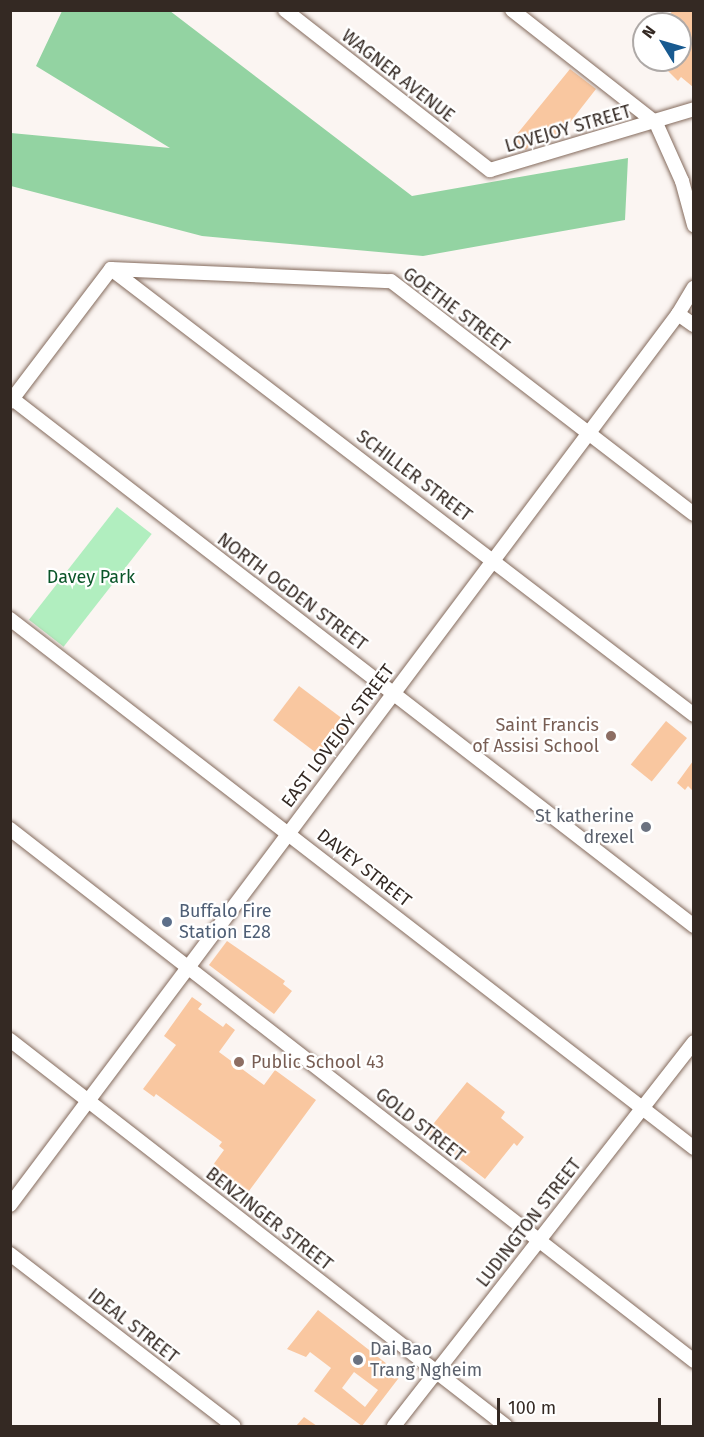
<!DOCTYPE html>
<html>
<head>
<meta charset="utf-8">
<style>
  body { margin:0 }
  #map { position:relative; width:704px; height:1437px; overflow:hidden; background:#fbf5f2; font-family:"Fira Sans",sans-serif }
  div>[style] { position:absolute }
  .green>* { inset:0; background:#b1eebf; transform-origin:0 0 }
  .forest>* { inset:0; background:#93d3a2 }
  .building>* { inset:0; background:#f9c7a0; transform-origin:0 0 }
  .roads { filter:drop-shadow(0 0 2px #846b5d) drop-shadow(0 0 2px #846b5d) }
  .minor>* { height:14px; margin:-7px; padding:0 7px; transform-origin:7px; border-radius:7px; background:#fff }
  .dots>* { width:16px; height:16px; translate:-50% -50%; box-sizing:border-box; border:3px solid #fff; border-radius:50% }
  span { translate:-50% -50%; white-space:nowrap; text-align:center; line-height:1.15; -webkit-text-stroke:4.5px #fff; paint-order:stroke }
  .street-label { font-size:18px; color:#342923 }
  .park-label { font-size:18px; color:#0a5529 }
  .education-label { font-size:18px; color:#785e54 }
  .right { translate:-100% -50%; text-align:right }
  .left { translate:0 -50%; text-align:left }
  .worship-label { font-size:18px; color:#5b616d }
  .service-label { font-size:18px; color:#4e5e75 }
  .frame { position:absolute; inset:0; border:12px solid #342923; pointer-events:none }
  .north { position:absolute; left:632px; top:12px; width:60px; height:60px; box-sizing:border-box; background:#fff; border:2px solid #aea9a7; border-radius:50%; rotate:307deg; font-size:16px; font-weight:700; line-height:24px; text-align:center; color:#342923 }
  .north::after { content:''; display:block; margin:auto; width:21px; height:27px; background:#185a90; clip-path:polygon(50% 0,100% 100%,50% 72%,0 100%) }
  .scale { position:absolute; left:497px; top:1398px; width:164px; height:27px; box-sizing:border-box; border:3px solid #342923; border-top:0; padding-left:8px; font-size:18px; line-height:21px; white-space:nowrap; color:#342923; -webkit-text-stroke:4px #fff; paint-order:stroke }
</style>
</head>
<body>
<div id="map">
  <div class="green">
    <div style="left:117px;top:507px;width:44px;height:143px;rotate:38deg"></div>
  </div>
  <div class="forest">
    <div style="clip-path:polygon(62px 11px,170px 11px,412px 196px,628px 158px,625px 220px,423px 256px,202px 236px,11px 186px,11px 133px,170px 148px,36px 66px)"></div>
  </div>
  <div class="building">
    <div style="clip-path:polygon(673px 10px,693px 10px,693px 87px,681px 77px,678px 81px,657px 60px,680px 60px,680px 24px,663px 24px)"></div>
    <div style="clip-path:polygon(570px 69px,596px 89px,557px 139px,544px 128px,526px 150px,513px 139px)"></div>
    <div style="left:299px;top:686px;width:62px;height:43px;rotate:37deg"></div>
    <div style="left:666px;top:721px;width:27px;height:56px;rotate:39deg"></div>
    <div style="clip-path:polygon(693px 761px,693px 791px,688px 786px,685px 790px,677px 783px)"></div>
    <div style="clip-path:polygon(227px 941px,285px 981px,283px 984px,292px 991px,274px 1014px,209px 965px)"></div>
    <div style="clip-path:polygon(192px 997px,202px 1004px,198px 1009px,223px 1027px,226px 1023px,235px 1030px,219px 1052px,264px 1085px,275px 1070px,316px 1100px,246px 1195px,210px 1169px,224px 1150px,219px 1146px,222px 1142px,156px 1094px,154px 1097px,143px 1089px,176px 1045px,164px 1036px)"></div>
    <div style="clip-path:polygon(467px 1082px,505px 1112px,501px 1118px,524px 1137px,517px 1146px,514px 1143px,485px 1179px,426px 1133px)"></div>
    <div style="clip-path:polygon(evenodd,318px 1310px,401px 1375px,362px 1426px,314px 1391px,331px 1368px,310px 1352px,306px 1357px,287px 1349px,318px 1310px,354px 1372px,378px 1390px,365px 1407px,342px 1388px,354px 1372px)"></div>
    <div style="clip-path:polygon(304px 1417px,317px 1426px,296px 1426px)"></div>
  </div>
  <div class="roads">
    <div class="minor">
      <div style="left:285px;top:10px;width:260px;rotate:38deg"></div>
      <div style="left:490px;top:170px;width:213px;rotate:-16.6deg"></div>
      <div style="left:512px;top:10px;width:183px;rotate:38.1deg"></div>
      <div style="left:656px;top:123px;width:64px;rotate:65.9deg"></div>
      <div style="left:682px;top:181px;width:46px;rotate:74.7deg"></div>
      <div style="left:111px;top:269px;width:734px;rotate:37.42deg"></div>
      <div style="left:111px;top:269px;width:280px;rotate:2.5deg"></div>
      <div style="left:391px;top:281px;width:382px;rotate:37.6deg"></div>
      <div style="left:678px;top:314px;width:19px;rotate:35deg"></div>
      <div style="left:10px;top:397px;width:865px;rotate:37.72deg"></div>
      <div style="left:10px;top:402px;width:167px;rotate:-52.8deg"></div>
      <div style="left:10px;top:619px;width:865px;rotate:37.72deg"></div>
      <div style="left:10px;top:829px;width:867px;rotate:37.87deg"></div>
      <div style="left:10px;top:1040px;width:628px;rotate:37.89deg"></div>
      <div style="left:10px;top:1205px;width:1114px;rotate:-53.14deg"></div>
      <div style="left:678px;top:314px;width:31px;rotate:-59deg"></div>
      <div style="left:10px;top:1254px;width:282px;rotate:37.6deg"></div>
      <div style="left:394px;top:1426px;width:487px;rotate:-52deg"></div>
    </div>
  </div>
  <div class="dots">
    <div style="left:611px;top:736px;background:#8d6e63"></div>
    <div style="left:646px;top:827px;background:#6b7280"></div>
    <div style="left:167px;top:922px;background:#5c6f8a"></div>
    <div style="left:239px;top:1062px;background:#8d6e63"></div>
    <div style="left:358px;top:1360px;background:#6b7280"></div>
  </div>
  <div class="street-label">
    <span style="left:398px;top:76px;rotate:38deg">WAGNER AVENUE</span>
    <span style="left:568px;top:129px;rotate:-16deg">LOVEJOY STREET</span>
    <span style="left:456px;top:310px;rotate:37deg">GOETHE STREET</span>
    <span style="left:414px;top:476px;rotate:37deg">SCHILLER STREET</span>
    <span style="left:292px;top:592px;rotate:37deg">NORTH OGDEN STREET</span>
    <span style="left:338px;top:736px;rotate:-53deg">EAST LOVEJOY STREET</span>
    <span style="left:364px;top:868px;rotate:38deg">DAVEY STREET</span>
    <span style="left:420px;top:1125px;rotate:38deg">GOLD STREET</span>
    <span style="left:269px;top:1219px;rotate:38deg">BENZINGER STREET</span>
    <span style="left:529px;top:1223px;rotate:-52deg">LUDINGTON STREET</span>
    <span style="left:133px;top:1326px;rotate:38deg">IDEAL STREET</span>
  </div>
  <div class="park-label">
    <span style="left:91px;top:577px">Davey Park</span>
  </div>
  <div class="education-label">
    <span class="right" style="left:599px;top:736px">Saint Francis<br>of Assisi School</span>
    <span class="left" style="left:251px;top:1062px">Public School 43</span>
  </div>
  <div class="worship-label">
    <span class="right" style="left:634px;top:827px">St katherine<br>drexel</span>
    <span class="left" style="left:370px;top:1360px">Dai Bao<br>Trang Ngheim</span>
  </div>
  <div class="service-label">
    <span class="left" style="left:179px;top:922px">Buffalo Fire<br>Station E28</span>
  </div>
  <div class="frame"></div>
  <div class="north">N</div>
  <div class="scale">100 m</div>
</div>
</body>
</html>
